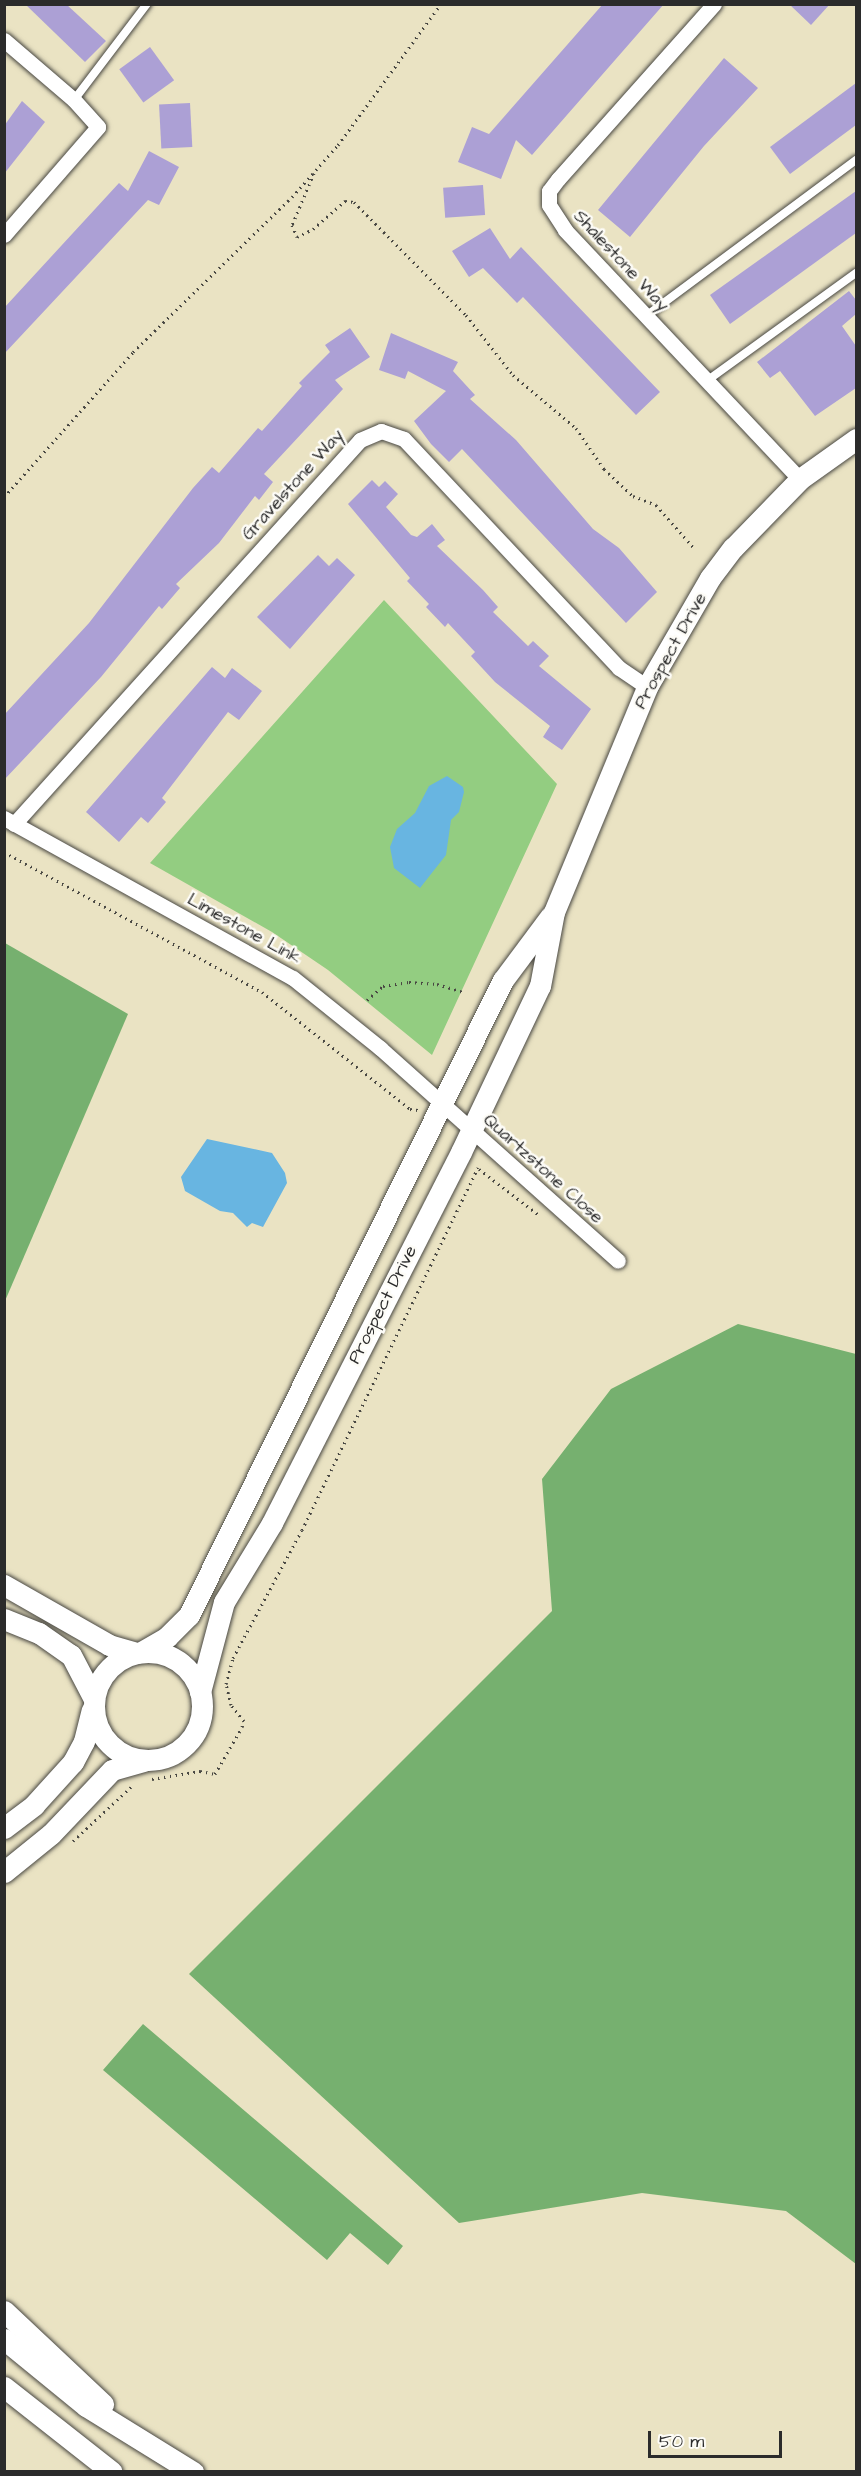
<!DOCTYPE html>
<html>
<head>
<meta charset="utf-8">
<style>
  body { margin:0 }
  #map { position:relative; width:861px; height:2476px; overflow:hidden; background:#eae3c3; font-family:"Architects Daughter",sans-serif }
  div>[style] { position:absolute }
  .green>* { inset:0; background:#93cd81 }
  .forest>* { inset:0; background:#76b06f }
  .water>* { inset:0; background:#68b5e1 }
  .building>* { inset:0; background:#aca0d5; transform-origin:0 0 }
  .path>* { height:3px; margin-top:-1.5px; transform-origin:0; background:repeating-linear-gradient(90deg,#484742 0 1.5px,transparent 0 6px) }
  .roads { filter:drop-shadow(0 0 2px #484742) drop-shadow(0 0 2px #484742) }
  .lane>* { height:8px; margin:-4px; padding:0 4px; transform-origin:4px; border-radius:4px; background:#fff }
  .street>* { height:15px; margin:-7.5px; padding:0 7.5px; transform-origin:7.5px; border-radius:7.5px; background:#fff }
  .secondary>* { height:21px; margin:-10.5px; padding:0 10.5px; transform-origin:10.5px; border-radius:10.5px; background:#fff }
  .secondary>.ring { margin:-10.5px; padding:0; box-sizing:content-box; background:none; border:21px solid #fff; border-radius:50% }
  span { translate:-50% -50%; white-space:nowrap; text-align:center; line-height:1.15; -webkit-text-stroke:5px #fdfcf7; paint-order:stroke }
  .street-label { font-size:18px; color:#2b2b2b }
  .frame { position:absolute; inset:0; border:6px solid #2b2b2b; pointer-events:none }
  .scale { position:absolute; left:648px; top:2431px; width:134px; height:27px; box-sizing:border-box; border:3px solid #2b2b2b; border-top:0; padding-left:8px; font-size:18px; line-height:21px; white-space:nowrap; color:#2b2b2b; -webkit-text-stroke:4px #fdfcf7; paint-order:stroke }
</style>
</head>
<body>
<div id="map">
  <div class="green">
    <div style="clip-path:polygon(384px 600px,557px 784px,432px 1055px,328px 970px,272px 932px,150px 863px)"></div>
  </div>
  <div class="forest">
    <div style="clip-path:polygon(5px 943px,128px 1014px,5px 1301px)"></div>
    <div style="clip-path:polygon(738px 1324px,856px 1354px,856px 2264px,786px 2211px,642px 2193px,459px 2223px,189px 1974px,552px 1611px,542px 1479px,611px 1389px)"></div>
    <div style="clip-path:polygon(143px 2024px,403px 2246px,388px 2265px,350px 2233px,327px 2260px,103px 2070px)"></div>
  </div>
  <div class="water">
    <div style="clip-path:polygon(447px 776px,463px 787px,464px 792px,459px 812px,451px 820px,446px 855px,420px 888px,394px 868px,390px 847px,397px 829px,415px 813px,429px 786px)"></div>
    <div style="clip-path:polygon(207px 1139px,272px 1153px,285px 1173px,287px 1183px,263px 1227px,252px 1223px,247px 1227px,233px 1213px,220px 1211px,185px 1191px,181px 1177px)"></div>
  </div>
  <div class="building">
    <div style="clip-path:polygon(25px 4px,66px 4px,106px 41px,85px 62px)"></div>
    <div style="clip-path:polygon(603px 4px,664px 4px,532px 155px,516px 140px,501px 179px,458px 162px,472px 127px,489px 134px)"></div>
    <div style="clip-path:polygon(789px 4px,830px 4px,811px 25px)"></div>
    <div style="left:150px;top:47px;width:41px;height:38px;rotate:54deg"></div>
    <div style="clip-path:polygon(724px 58px,758px 88px,704px 146px,630px 237px,598px 210px)"></div>
    <div style="clip-path:polygon(856px 83px,856px 125px,790px 174px,770px 147px)"></div>
    <div style="clip-path:polygon(22px 101px,45px 122px,4px 174px,4px 126px)"></div>
    <div style="left:190px;top:103px;width:44px;height:31px;rotate:87deg"></div>
    <div style="clip-path:polygon(149px 151px,179px 167px,159px 205px,148px 200px,4px 354px,4px 308px,119px 183px,128px 191px)"></div>
    <div style="left:483px;top:185px;width:30px;height:40px;rotate:86deg"></div>
    <div style="clip-path:polygon(856px 191px,856px 233px,730px 324px,710px 295px)"></div>
    <div style="clip-path:polygon(490px 228px,510px 259px,521px 247px,660px 392px,636px 415px,523px 297px,517px 303px,483px 268px,469px 277px,452px 251px)"></div>
    <div style="clip-path:polygon(849px 291px,856px 300px,856px 314px,842px 326px,856px 346px,856px 388px,815px 416px,780px 371px,770px 378px,757px 362px)"></div>
    <div style="clip-path:polygon(350px 328px,370px 357px,335px 380px,343px 389px,264px 474px,273px 482px,259px 500px,255px 496px,219px 543px,176px 584px,180px 588px,162px 609px,159px 606px,101px 677px,4px 780px,4px 715px,89px 623px,193px 488px,212px 467px,219px 473px,258px 428px,262px 431px,302px 386px,299px 383px,330px 352px,325px 345px)"></div>
    <div style="clip-path:polygon(391px 333px,458px 362px,453px 371px,475px 395px,470px 399px,516px 440px,593px 529px,619px 548px,657px 592px,626px 623px,462px 449px,449px 462px,431px 444px,414px 421px,446px 391px,408px 371px,405px 379px,379px 370px)"></div>
    <div style="clip-path:polygon(372px 480px,379px 487px,385px 481px,398px 494px,386px 507px,411px 535px,417px 537px,432px 524px,445px 540px,437px 546px,483px 590px,498px 607px,493px 612px,528px 646px,533px 641px,549px 656px,539px 666px,591px 709px,562px 750px,543px 737px,550px 726px,495px 682px,471px 656px,475px 652px,448px 623px,445px 627px,426px 607px,429px 604px,407px 581px,410px 578px,348px 504px)"></div>
    <div style="clip-path:polygon(318px 555px,329px 566px,337px 558px,355px 575px,290px 649px,257px 617px)"></div>
    <div style="clip-path:polygon(212px 667px,225px 678px,232px 668px,262px 691px,239px 720px,228px 712px,162px 798px,166px 802px,148px 823px,141px 817px,119px 842px,86px 812px)"></div>
  </div>
  <div class="path">
    <div style="left:314px;top:173px;width:56px;rotate:112.9deg"></div>
    <div style="left:292px;top:225px;width:13px;rotate:67deg"></div>
    <div style="left:297px;top:237px;width:18px;rotate:-27deg"></div>
    <div style="left:313px;top:229px;width:43px;rotate:-41.2deg"></div>
    <div style="left:345px;top:201px;width:9px;rotate:6deg"></div>
    <div style="left:354px;top:202px;width:159px;rotate:45.3deg"></div>
    <div style="left:466px;top:315px;width:76px;rotate:51.9deg"></div>
    <div style="left:513px;top:375px;width:82px;rotate:40.1deg"></div>
    <div style="left:576px;top:428px;width:50px;rotate:55.7deg"></div>
    <div style="left:604px;top:469px;width:40px;rotate:43deg"></div>
    <div style="left:633px;top:496px;width:25px;rotate:21deg"></div>
    <div style="left:656px;top:505px;width:57px;rotate:48.5deg"></div>
    <div style="left:4px;top:497px;width:194px;rotate:-48.3deg"></div>
    <div style="left:133px;top:352px;width:222px;rotate:-44.3deg"></div>
    <div style="left:292px;top:197px;width:69px;rotate:-48.5deg"></div>
    <div style="left:338px;top:145px;width:175px;rotate:-53.9deg"></div>
    <div style="left:4px;top:852px;width:294px;rotate:28.5deg"></div>
    <div style="left:262px;top:992px;width:189px;rotate:38.3deg"></div>
    <div style="left:410px;top:1109px;width:8px;rotate:7deg"></div>
    <div style="left:367px;top:1000px;width:21px;rotate:-41deg"></div>
    <div style="left:383px;top:986px;width:26px;rotate:-9deg"></div>
    <div style="left:409px;top:982px;width:28px;rotate:4deg"></div>
    <div style="left:437px;top:984px;width:27px;rotate:17deg"></div>
    <div style="left:479px;top:1169px;width:76px;rotate:37.5deg"></div>
    <div style="left:152px;top:1779px;width:49px;rotate:-9.5deg"></div>
    <div style="left:200px;top:1771px;width:15px;rotate:11deg"></div>
    <div style="left:215px;top:1774px;width:54px;rotate:-60.1deg"></div>
    <div style="left:242px;top:1727px;width:6px;rotate:-72deg"></div>
    <div style="left:244px;top:1721px;width:21px;rotate:-129deg"></div>
    <div style="left:231px;top:1705px;width:22px;rotate:-103deg"></div>
    <div style="left:226px;top:1684px;width:27px;rotate:-75deg"></div>
    <div style="left:233px;top:1658px;width:145px;rotate:-61.7deg"></div>
    <div style="left:302px;top:1530px;width:403px;rotate:-64.1deg"></div>
    <div style="left:73px;top:1841px;width:81px;rotate:-43deg"></div>
  </div>
  <div class="roads">
    <div class="lane">
      <div style="left:74px;top:100px;width:121px;rotate:-52.8deg"></div>
      <div style="left:646px;top:316px;width:262px;rotate:-36.6deg"></div>
      <div style="left:708px;top:380px;width:183px;rotate:-35.9deg"></div>
    </div>
    <div class="street">
      <div style="left:714px;top:4px;width:234px;rotate:131.7deg"></div>
      <div style="left:558px;top:179px;width:15px;rotate:127deg"></div>
      <div style="left:549px;top:191px;width:14px;rotate:90deg"></div>
      <div style="left:549px;top:205px;width:30px;rotate:57deg"></div>
      <div style="left:565px;top:230px;width:342px;rotate:46.7deg"></div>
      <div style="left:4px;top:40px;width:92px;rotate:40.6deg"></div>
      <div style="left:74px;top:100px;width:36px;rotate:48deg"></div>
      <div style="left:98px;top:127px;width:143px;rotate:131deg"></div>
      <div style="left:4px;top:818px;width:330px;rotate:29deg"></div>
      <div style="left:293px;top:978px;width:112px;rotate:38.8deg"></div>
      <div style="left:380px;top:1048px;width:319px;rotate:41.8deg"></div>
      <div style="left:14px;top:824px;width:517px;rotate:-47.98deg"></div>
      <div style="left:360px;top:440px;width:23px;rotate:-23deg"></div>
      <div style="left:381px;top:431px;width:24px;rotate:19deg"></div>
      <div style="left:404px;top:439px;width:314px;rotate:46.8deg"></div>
      <div style="left:619px;top:668px;width:34px;rotate:34deg"></div>
    </div>
    <div class="secondary">
      <div style="left:4px;top:1585px;width:121px;rotate:29.7deg"></div>
      <div style="left:109px;top:1645px;width:29px;rotate:16deg"></div>
      <div style="left:4px;top:1619px;width:38px;rotate:22deg"></div>
      <div style="left:39px;top:1633px;width:39px;rotate:35deg"></div>
      <div style="left:71px;top:1655px;width:50px;rotate:62.4deg"></div>
      <div style="left:143px;top:1651px;width:28px;rotate:-30deg"></div>
      <div style="left:167px;top:1637px;width:31px;rotate:-45deg"></div>
      <div style="left:189px;top:1615px;width:708px;rotate:-63.69deg"></div>
      <div style="left:503px;top:980px;width:79px;rotate:-53.3deg"></div>
      <div class="ring" style="left:94px;top:1652px;width:87px;height:87px"></div>
      <div style="left:200px;top:1692px;width:93px;rotate:-75.1deg"></div>
      <div style="left:224px;top:1602px;width:92px;rotate:-58.7deg"></div>
      <div style="left:272px;top:1523px;width:416px;rotate:-63deg"></div>
      <div style="left:461px;top:1152px;width:184px;rotate:-64.6deg"></div>
      <div style="left:540px;top:986px;width:75px;rotate:-79.3deg"></div>
      <div style="left:554px;top:912px;width:243px;rotate:-67.5deg"></div>
      <div style="left:647px;top:687px;width:126px;rotate:-60deg"></div>
      <div style="left:710px;top:578px;width:38px;rotate:-53deg"></div>
      <div style="left:733px;top:548px;width:96px;rotate:-45.8deg"></div>
      <div style="left:800px;top:479px;width:69px;rotate:-35.5deg"></div>
      <div style="left:4px;top:1828px;width:38px;rotate:-37deg"></div>
      <div style="left:34px;top:1805px;width:58px;rotate:-47.8deg"></div>
      <div style="left:73px;top:1762px;width:24px;rotate:-62deg"></div>
      <div style="left:84px;top:1741px;width:32px;rotate:-76deg"></div>
      <div style="left:4px;top:1872px;width:60px;rotate:-39deg"></div>
      <div style="left:51px;top:1834px;width:88px;rotate:-46.4deg"></div>
      <div style="left:112px;top:1770px;width:33px;rotate:-16deg"></div>
      <div style="left:4px;top:2311px;width:136px;rotate:43.2deg"></div>
      <div style="left:4px;top:2339px;width:106px;rotate:39.3deg"></div>
      <div style="left:86px;top:2406px;width:126px;rotate:31.7deg"></div>
      <div style="left:4px;top:2387px;width:137px;rotate:38.2deg"></div>
    </div>
  </div>
  <div class="street-label">
    <span style="left:621px;top:261px;rotate:47deg">Shalestone Way</span>
    <span style="left:293px;top:485px;rotate:-48deg">Gravelstone Way</span>
    <span style="left:671px;top:651px;rotate:-61deg">Prospect Drive</span>
    <span style="left:244px;top:929px;rotate:29deg">Limestone Link</span>
    <span style="left:543px;top:1169px;rotate:42deg">Quartzstone Close</span>
    <span style="left:383px;top:1305px;rotate:-63deg">Prospect Drive</span>
  </div>
  <div class="frame"></div>
  <div class="scale">50 m</div>
</div>
</body>
</html>
